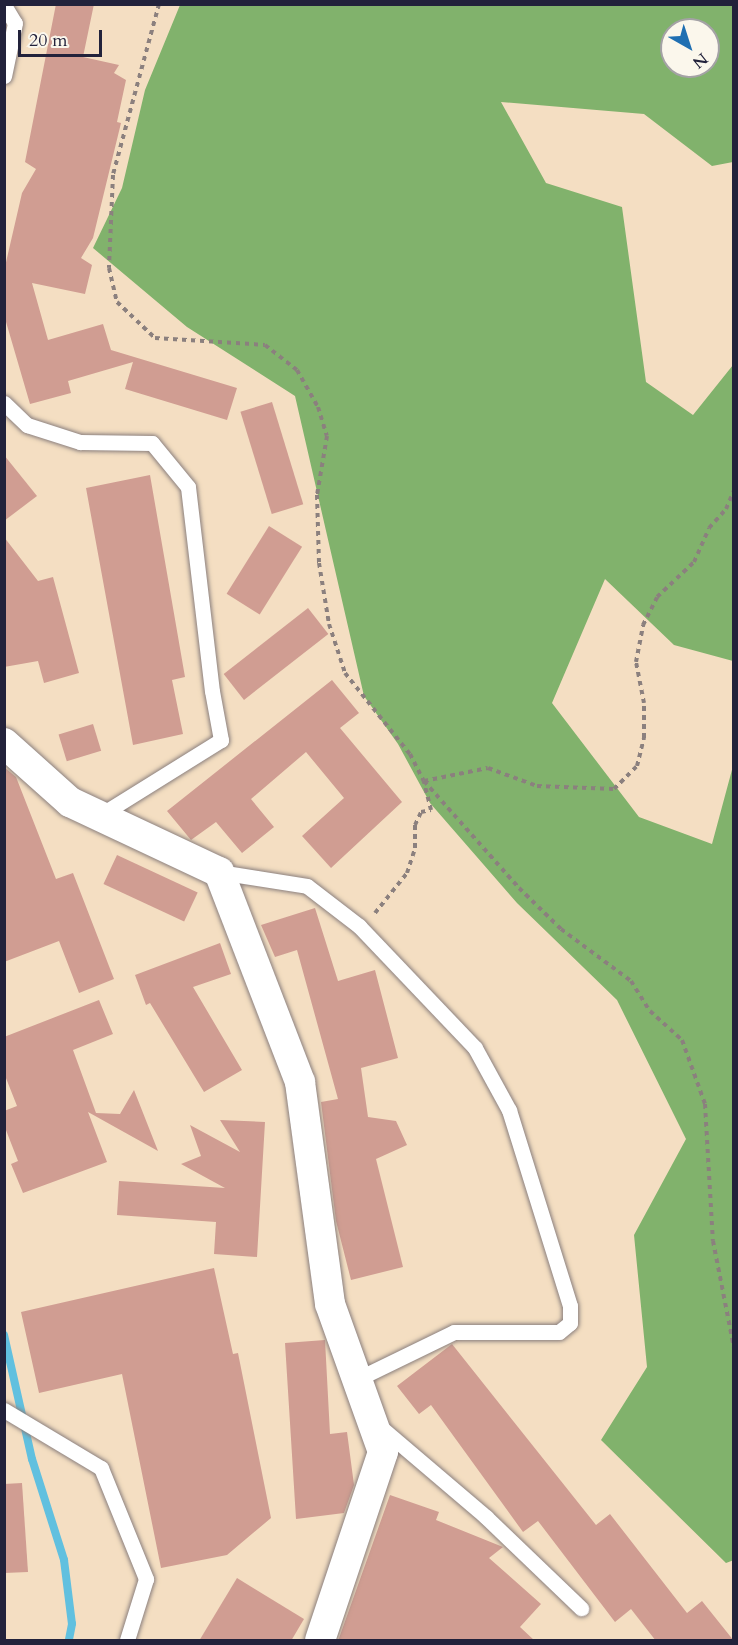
<!DOCTYPE html>
<html>
<head>
<meta charset="utf-8">
<style>
  body { margin:0 }
  #map { position:relative; width:738px; height:1645px; overflow:hidden; background:#f4dec2; font-family:Cardo,serif }
  div>[style] { position:absolute }
  .forest>* { inset:0; background:#81b26c }
  .stream>* { height:8px; margin:-4px; padding:0 4px; transform-origin:4px; border-radius:4px; background:#61c0df }
  .building>* { inset:0; background:#d09d92; transform-origin:0 0 }
  .path>* { height:4px; margin-top:-2px; transform-origin:0; background:repeating-linear-gradient(90deg,#8b807e 0 4.5px,transparent 0 9px) }
  .roads { filter:drop-shadow(0 0 2px #8b807e) drop-shadow(0 0 2px #8b807e) }
  .service>* { height:15px; margin:-7.5px; padding:0 7.5px; transform-origin:7.5px; border-radius:7.5px; background:#fff }
  .minor>* { height:30px; margin:-15px; padding:0 15px; transform-origin:15px; border-radius:15px; background:#fff }
  span { translate:-50% -50%; white-space:nowrap; text-align:center; line-height:1.15; -webkit-text-stroke:5px #fbf7ec; paint-order:stroke }
  .frame { position:absolute; inset:0; border:6px solid #22223b; pointer-events:none }
  .north { position:absolute; left:660px; top:18px; width:60px; height:60px; box-sizing:border-box; background:#fbf7ec; border:2px solid #a4a2a5; border-radius:50%; rotate:141deg; font-size:16px; font-weight:700; line-height:24px; text-align:center; color:#22223b }
  .north::after { content:''; display:block; margin:auto; width:21px; height:27px; background:#1f6fb2; clip-path:polygon(50% 0,100% 100%,50% 72%,0 100%) }
  .scale { position:absolute; left:18px; top:30px; width:84px; height:27px; box-sizing:border-box; border:3px solid #22223b; border-top:0; padding-left:8px; font-size:18px; line-height:21px; white-space:nowrap; color:#22223b; -webkit-text-stroke:4px #fbf7ec; paint-order:stroke }
</style>
</head>
<body>
<div id="map">
  <div class="forest">
    <div style="clip-path:polygon(evenodd,180px 5px,733px 5px,733px 162px,712px 166px,644px 114px,501px 102px,546px 183px,622px 207px,646px 382px,693px 415px,733px 365px,733px 661px,674px 645px,605px 579px,552px 703px,639px 817px,712px 844px,733px 766px,734px 1560px,726px 1563px,601px 1440px,647px 1367px,634px 1235px,686px 1139px,617px 1000px,517px 903px,430px 803px,398px 744px,364px 696px,295px 396px,187px 327px,93px 248px,122px 188px,145px 90px,180px 5px,672px 30px,708px 30px,708px 66px,672px 66px,672px 30px)"></div>
  </div>
  <div class="stream">
    <div style="left:4px;top:1335px;width:127px;rotate:77.3deg"></div>
    <div style="left:32px;top:1459px;width:106px;rotate:72.4deg"></div>
    <div style="left:64px;top:1560px;width:64px;rotate:82.9deg"></div>
    <div style="left:72px;top:1624px;width:16px;rotate:101deg"></div>
  </div>
  <div class="building">
    <div style="clip-path:polygon(56px 4px,94px 4px,83px 57px,119px 65px,114px 73px,126px 80px,117px 122px,121px 123px,93px 238px,81px 258px,92px 265px,85px 294px,32px 283px,48px 340px,103px 324px,111px 350px,237px 388px,227px 420px,125px 389px,133px 362px,68px 381px,71px 393px,30px 404px,4px 315px,4px 271px,22px 193px,36px 169px,25px 162px)"></div>
    <div style="left:272px;top:402px;width:107px;height:33px;rotate:73deg"></div>
    <div style="clip-path:polygon(4px 455px,37px 496px,4px 521px)"></div>
    <div style="clip-path:polygon(150px 475px,185px 677px,172px 680px,183px 734px,133px 745px,86px 488px)"></div>
    <div style="left:269px;top:526px;width:39px;height:80px;rotate:32deg"></div>
    <div style="clip-path:polygon(4px 537px,38px 581px,53px 577px,79px 673px,44px 683px,38px 661px,4px 667px)"></div>
    <div style="left:308px;top:608px;width:33px;height:107px;rotate:52deg"></div>
    <div style="clip-path:polygon(332px 680px,359px 713px,340px 728px,402px 802px,331px 868px,302px 836px,344px 798px,306px 752px,251px 799px,274px 827px,242px 853px,216px 822px,191px 840px,167px 811px)"></div>
    <div style="left:93px;top:724px;width:28px;height:36px;rotate:73deg"></div>
    <div style="clip-path:polygon(4px 767px,16px 777px,56px 879px,73px 873px,114px 979px,79px 993px,59px 941px,4px 962px)"></div>
    <div style="left:117px;top:855px;width:89px;height:32px;rotate:25deg"></div>
    <div style="clip-path:polygon(315px 908px,338px 981px,375px 970px,398px 1058px,361px 1068px,368px 1117px,396px 1121px,407px 1145px,376px 1159px,403px 1267px,351px 1280px,336px 1221px,321px 1102px,338px 1099px,297px 950px,275px 957px,261px 925px)"></div>
    <div style="clip-path:polygon(220px 943px,231px 974px,193px 987px,242px 1070px,204px 1092px,150px 1003px,146px 1005px,135px 975px)"></div>
    <div style="clip-path:polygon(99px 1000px,113px 1034px,73px 1050px,96px 1113px,120px 1114px,134px 1090px,158px 1151px,88px 1112px,107px 1162px,23px 1193px,11px 1164px,18px 1161px,4px 1125px,4px 1111px,17px 1106px,4px 1073px,4px 1037px)"></div>
    <div style="clip-path:polygon(220px 1120px,265px 1122px,257px 1257px,214px 1254px,216px 1222px,117px 1215px,119px 1181px,225px 1188px,181px 1164px,201px 1156px,190px 1125px,240px 1152px)"></div>
    <div style="clip-path:polygon(214px 1268px,233px 1354px,238px 1353px,271px 1518px,227px 1555px,161px 1568px,122px 1374px,39px 1393px,21px 1312px)"></div>
    <div style="clip-path:polygon(325px 1340px,330px 1434px,347px 1432px,354px 1485px,344px 1513px,296px 1519px,285px 1343px)"></div>
    <div style="clip-path:polygon(452px 1344px,596px 1525px,610px 1514px,687px 1613px,702px 1601px,734px 1641px,656px 1641px,631px 1609px,615px 1622px,538px 1521px,523px 1532px,431px 1405px,419px 1414px,397px 1386px)"></div>
    <div style="clip-path:polygon(22px 1483px,28px 1572px,4px 1573px,4px 1484px)"></div>
    <div style="clip-path:polygon(390px 1495px,439px 1512px,436px 1520px,503px 1547px,489px 1558px,541px 1604px,520px 1627px,535px 1641px,338px 1641px)"></div>
    <div style="clip-path:polygon(237px 1578px,304px 1619px,291px 1641px,199px 1641px)"></div>
  </div>
  <div class="path">
    <div style="left:159px;top:4px;width:177px;rotate:105.1deg"></div>
    <div style="left:113px;top:175px;width:93px;rotate:92.5deg"></div>
    <div style="left:109px;top:268px;width:35px;rotate:77deg"></div>
    <div style="left:117px;top:302px;width:52px;rotate:43.5deg"></div>
    <div style="left:155px;top:338px;width:110px;rotate:3.6deg"></div>
    <div style="left:265px;top:345px;width:41px;rotate:38deg"></div>
    <div style="left:297px;top:370px;width:43px;rotate:60.4deg"></div>
    <div style="left:318px;top:407px;width:30px;rotate:73deg"></div>
    <div style="left:327px;top:436px;width:60px;rotate:99.6deg"></div>
    <div style="left:317px;top:495px;width:68px;rotate:88.3deg"></div>
    <div style="left:319px;top:563px;width:62px;rotate:80.7deg"></div>
    <div style="left:329px;top:624px;width:52px;rotate:71.9deg"></div>
    <div style="left:345px;top:673px;width:104px;rotate:51.3deg"></div>
    <div style="left:410px;top:754px;width:30px;rotate:63deg"></div>
    <div style="left:424px;top:781px;width:143px;rotate:48.4deg"></div>
    <div style="left:519px;top:888px;width:59px;rotate:44.3deg"></div>
    <div style="left:561px;top:929px;width:87px;rotate:36.6deg"></div>
    <div style="left:631px;top:981px;width:36px;rotate:58deg"></div>
    <div style="left:650px;top:1011px;width:43px;rotate:42.2deg"></div>
    <div style="left:682px;top:1040px;width:68px;rotate:70.2deg"></div>
    <div style="left:705px;top:1104px;width:137px;rotate:86.7deg"></div>
    <div style="left:713px;top:1241px;width:109px;rotate:78.9deg"></div>
    <div style="left:375px;top:913px;width:51px;rotate:-51.3deg"></div>
    <div style="left:407px;top:873px;width:26px;rotate:-72deg"></div>
    <div style="left:415px;top:848px;width:23px;rotate:-90deg"></div>
    <div style="left:415px;top:825px;width:14px;rotate:-65deg"></div>
    <div style="left:421px;top:812px;width:10px;rotate:-11deg"></div>
    <div style="left:431px;top:810px;width:30px;rotate:-104deg"></div>
    <div style="left:424px;top:781px;width:65px;rotate:-11.5deg"></div>
    <div style="left:488px;top:768px;width:52px;rotate:20.2deg"></div>
    <div style="left:537px;top:786px;width:77px;rotate:2.2deg"></div>
    <div style="left:614px;top:789px;width:33px;rotate:-45deg"></div>
    <div style="left:637px;top:766px;width:29px;rotate:-76deg"></div>
    <div style="left:644px;top:738px;width:35px;rotate:-90deg"></div>
    <div style="left:644px;top:703px;width:42px;rotate:-101deg"></div>
    <div style="left:636px;top:662px;width:38px;rotate:-79deg"></div>
    <div style="left:643px;top:625px;width:31px;rotate:-63deg"></div>
    <div style="left:657px;top:597px;width:51px;rotate:-43.4deg"></div>
    <div style="left:694px;top:562px;width:37px;rotate:-66deg"></div>
    <div style="left:709px;top:528px;width:25px;rotate:-48deg"></div>
    <div style="left:726px;top:509px;width:21px;rotate:-67deg"></div>
  </div>
  <div class="roads">
    <div class="service">
      <div style="left:4px;top:5px;width:21px;rotate:59deg"></div>
      <div style="left:15px;top:23px;width:54px;rotate:101.7deg"></div>
      <div style="left:4px;top:403px;width:32px;rotate:44deg"></div>
      <div style="left:27px;top:425px;width:56px;rotate:17.8deg"></div>
      <div style="left:80px;top:442px;width:72px;rotate:0.8deg"></div>
      <div style="left:152px;top:443px;width:57px;rotate:50.7deg"></div>
      <div style="left:188px;top:487px;width:205px;rotate:83.3deg"></div>
      <div style="left:212px;top:691px;width:50px;rotate:79.6deg"></div>
      <div style="left:221px;top:740px;width:144px;rotate:148.1deg"></div>
      <div style="left:219px;top:872px;width:89px;rotate:9deg"></div>
      <div style="left:307px;top:886px;width:66px;rotate:37.6deg"></div>
      <div style="left:359px;top:926px;width:168px;rotate:46.4deg"></div>
      <div style="left:475px;top:1048px;width:71px;rotate:61.3deg"></div>
      <div style="left:509px;top:1110px;width:205px;rotate:72.7deg"></div>
      <div style="left:570px;top:1306px;width:17px;rotate:90deg"></div>
      <div style="left:570px;top:1323px;width:14px;rotate:141deg"></div>
      <div style="left:559px;top:1332px;width:105px;rotate:180deg"></div>
      <div style="left:454px;top:1332px;width:108px;rotate:154.1deg"></div>
      <div style="left:4px;top:1410px;width:113px;rotate:30.9deg"></div>
      <div style="left:101px;top:1468px;width:120px;rotate:67.9deg"></div>
      <div style="left:146px;top:1579px;width:64px;rotate:107.3deg"></div>
      <div style="left:378px;top:1425px;width:142px;rotate:40.4deg"></div>
      <div style="left:486px;top:1517px;width:132px;rotate:43.8deg"></div>
    </div>
    <div class="minor">
      <div style="left:4px;top:743px;width:89px;rotate:41.8deg"></div>
      <div style="left:70px;top:802px;width:165px;rotate:25.2deg"></div>
      <div style="left:219px;top:872px;width:225px;rotate:68.9deg"></div>
      <div style="left:300px;top:1082px;width:224px;rotate:82.3deg"></div>
      <div style="left:330px;top:1304px;width:157px;rotate:70.3deg"></div>
      <div style="left:383px;top:1452px;width:198px;rotate:108.5deg"></div>
    </div>
  </div>
  <div class="frame"></div>
  <div class="north">N</div>
  <div class="scale">20 m</div>
</div>
</body>
</html>
